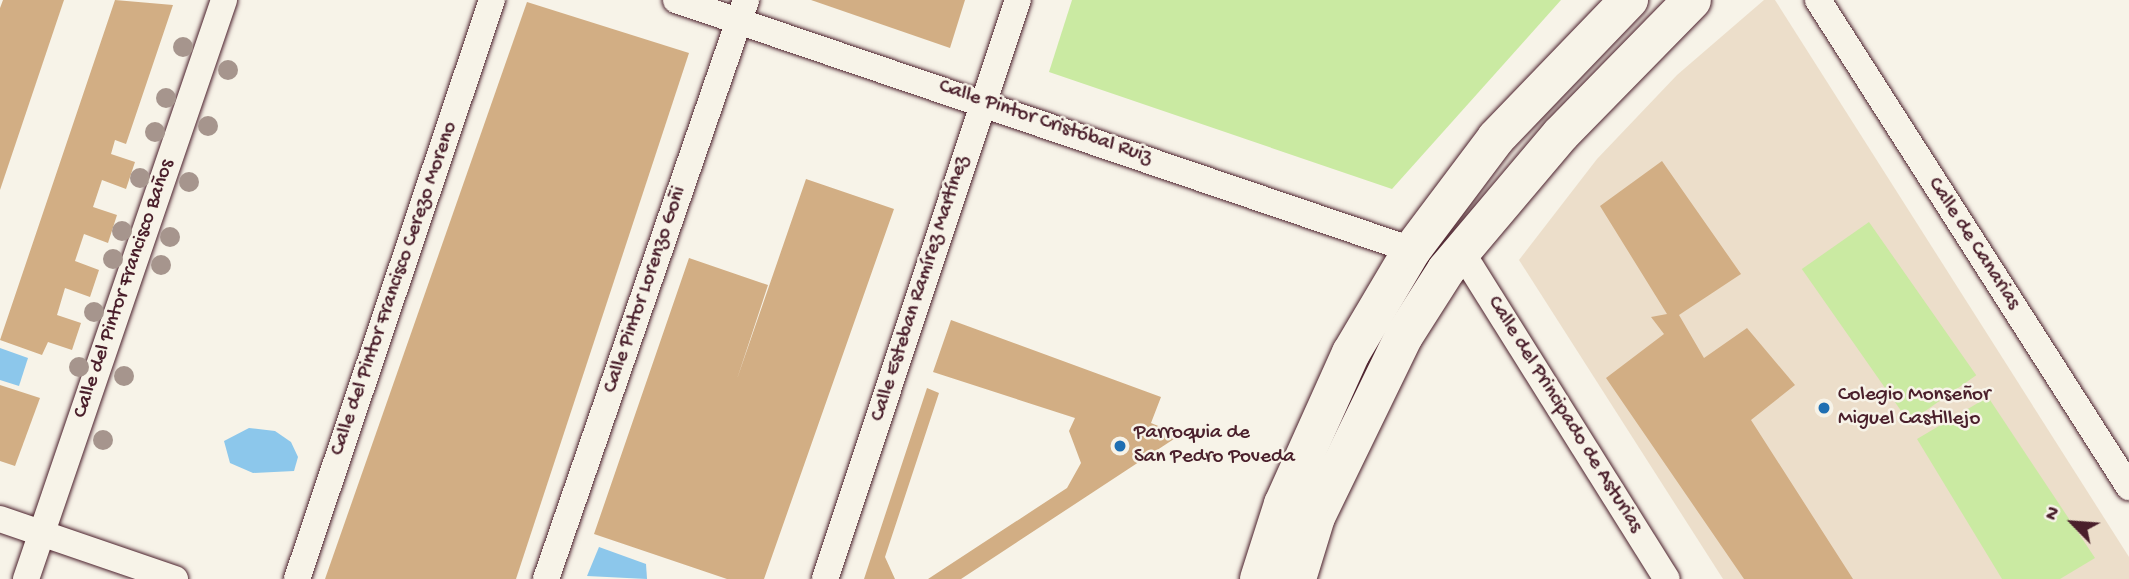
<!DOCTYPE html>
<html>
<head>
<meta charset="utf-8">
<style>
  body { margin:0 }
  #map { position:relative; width:2129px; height:579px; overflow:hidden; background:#f7f3e8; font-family:"Gochi Hand",sans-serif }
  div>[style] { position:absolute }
  .built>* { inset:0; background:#ecdeca }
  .green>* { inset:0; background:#caeaa2; transform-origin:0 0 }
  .water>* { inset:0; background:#8cc7eb }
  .building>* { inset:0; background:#d2ae84 }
  .roads { filter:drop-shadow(0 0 2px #4a1f2b) drop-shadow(0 0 2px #4a1f2b) }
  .street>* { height:26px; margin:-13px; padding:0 13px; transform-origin:13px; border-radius:13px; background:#f7f3e8 }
  .primary>* { height:38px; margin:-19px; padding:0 19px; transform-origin:19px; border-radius:19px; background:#f7f3e8 }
  .trees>* { width:20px; height:20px; margin:-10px; border-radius:50%; background:#a6958d }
  .dots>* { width:19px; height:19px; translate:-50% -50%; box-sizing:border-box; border:4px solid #f7f3e8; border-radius:50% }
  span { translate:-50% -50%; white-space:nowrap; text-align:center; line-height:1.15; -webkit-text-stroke:5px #f7f3e8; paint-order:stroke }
  .street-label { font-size:21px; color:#4a1f2b }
  .poi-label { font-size:21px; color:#4a1f2b }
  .left { translate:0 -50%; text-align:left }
  .north { position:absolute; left:2038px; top:488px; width:70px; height:70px; -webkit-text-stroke:5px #f7f3e8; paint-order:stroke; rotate:295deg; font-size:19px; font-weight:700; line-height:28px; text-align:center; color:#4a1f2b }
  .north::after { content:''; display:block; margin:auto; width:24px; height:32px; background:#4a1f2b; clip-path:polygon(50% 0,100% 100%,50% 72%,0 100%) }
</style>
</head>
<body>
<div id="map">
  <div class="built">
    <div style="clip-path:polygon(1764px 0,1775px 0,2129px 557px,2129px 579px,1723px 579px,1519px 260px,1597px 159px,1677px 75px)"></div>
  </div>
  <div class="green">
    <div style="clip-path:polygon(1072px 0,1561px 0,1392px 189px,1049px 72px)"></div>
    <div style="left:1869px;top:222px;width:187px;height:82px;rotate:55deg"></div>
    <div style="clip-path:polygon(1988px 397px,2095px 558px,2060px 579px,2002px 579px,1917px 439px)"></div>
  </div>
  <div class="water">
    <div style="clip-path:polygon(0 348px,28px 358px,19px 386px,0 380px)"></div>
    <div style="clip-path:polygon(249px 428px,275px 431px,291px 442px,298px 457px,294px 471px,253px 473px,230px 463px,224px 441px)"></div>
    <div style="clip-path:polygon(599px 547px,646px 564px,647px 579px,587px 576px)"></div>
  </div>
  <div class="building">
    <div style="clip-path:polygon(3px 0,64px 0,0 190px,0 8px)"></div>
    <div style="clip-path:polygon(115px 0,173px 5px,126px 144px,115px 140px,111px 154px,135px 162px,126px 189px,102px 180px,93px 207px,117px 215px,108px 243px,84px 234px,75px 261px,99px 270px,90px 297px,65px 288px,57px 315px,81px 323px,72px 350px,48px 342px,42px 355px,0 340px)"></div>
    <div style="clip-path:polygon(811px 0,965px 0,950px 48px)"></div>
    <div style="clip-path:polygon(527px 2px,689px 53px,516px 579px,325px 579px)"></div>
    <div style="clip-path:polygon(1662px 161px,1741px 274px,1679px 315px,1704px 358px,1747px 328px,1795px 385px,1751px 420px,1853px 579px,1744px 579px,1606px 378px,1664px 334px,1651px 317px,1667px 314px,1600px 206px)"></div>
    <div style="clip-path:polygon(806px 179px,894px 209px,764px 579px,727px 579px,594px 534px,689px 258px,768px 285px,737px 379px)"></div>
    <div style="clip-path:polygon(951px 320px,1161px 397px,1151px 423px,1180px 435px,961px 579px,928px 579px,1067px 488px,1081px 463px,1069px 431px,1075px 418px,933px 372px)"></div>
    <div style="clip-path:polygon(0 385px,40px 398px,15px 466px,0 461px)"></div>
    <div style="clip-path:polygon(927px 388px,939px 393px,885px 557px,895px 579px,864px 579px)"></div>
  </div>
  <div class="roads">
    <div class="street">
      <div style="left:676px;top:0;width:777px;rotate:18.76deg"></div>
      <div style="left:1818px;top:0;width:578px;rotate:57.44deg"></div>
      <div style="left:1461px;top:251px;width:387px;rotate:57.9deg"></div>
      <div style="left:0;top:519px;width:185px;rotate:18.9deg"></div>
      <div style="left:26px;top:579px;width:612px;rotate:-71.12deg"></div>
      <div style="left:297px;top:579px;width:611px;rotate:-71.39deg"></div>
      <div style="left:546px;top:579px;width:613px;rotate:-70.94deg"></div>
      <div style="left:825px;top:579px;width:610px;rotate:-71.57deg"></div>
    </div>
    <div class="primary">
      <div style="left:1259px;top:579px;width:79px;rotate:-72.3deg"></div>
      <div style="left:1283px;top:504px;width:166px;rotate:-65.8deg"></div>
      <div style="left:1351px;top:353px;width:120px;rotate:-59.4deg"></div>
      <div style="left:1412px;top:250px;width:140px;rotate:-53.1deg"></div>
      <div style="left:1496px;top:138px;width:192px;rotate:-46.1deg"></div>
      <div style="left:1297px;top:579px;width:65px;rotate:-73deg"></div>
      <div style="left:1316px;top:517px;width:201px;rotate:-64.1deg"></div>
      <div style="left:1404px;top:336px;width:78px;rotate:-57.5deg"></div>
      <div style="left:1446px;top:270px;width:178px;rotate:-49.8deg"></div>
      <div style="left:1561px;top:134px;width:187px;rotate:-45.6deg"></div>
    </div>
  </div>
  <div class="trees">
    <div style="left:183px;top:47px"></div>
    <div style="left:228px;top:70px"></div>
    <div style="left:166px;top:98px"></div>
    <div style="left:208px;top:126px"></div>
    <div style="left:155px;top:132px"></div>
    <div style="left:140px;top:178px"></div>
    <div style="left:189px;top:182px"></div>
    <div style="left:122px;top:231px"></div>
    <div style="left:170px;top:237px"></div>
    <div style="left:113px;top:259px"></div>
    <div style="left:161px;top:265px"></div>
    <div style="left:94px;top:312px"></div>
    <div style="left:79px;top:367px"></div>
    <div style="left:124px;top:376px"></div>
    <div style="left:103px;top:440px"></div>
  </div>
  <div class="dots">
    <div style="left:1824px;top:408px;background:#1f6fb2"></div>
    <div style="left:1120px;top:446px;background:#1f6fb2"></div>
  </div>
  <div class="street-label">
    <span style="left:1045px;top:123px;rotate:19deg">Calle Pintor Cristóbal Ruiz</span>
    <span style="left:1973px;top:244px;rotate:57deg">Calle de Canarias</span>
    <span style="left:125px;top:289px;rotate:-71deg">Calle del Pintor Francisco Baños</span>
    <span style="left:395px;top:289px;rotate:-71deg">Calle del Pintor Francisco Cerezo Moreno</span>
    <span style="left:921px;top:289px;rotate:-72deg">Calle Esteban Ramírez Martínez</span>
    <span style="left:646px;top:290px;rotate:-71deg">Calle Pintor Lorenzo Goñi</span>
    <span style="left:1564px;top:415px;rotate:58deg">Calle del Principado de Asturias</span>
  </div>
  <div class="poi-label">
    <span class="left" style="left:1838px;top:408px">Colegio Monseñor<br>Miguel Castillejo</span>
    <span class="left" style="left:1134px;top:446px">Parroquia de<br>San Pedro Poveda</span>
  </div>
  <div class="north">N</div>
</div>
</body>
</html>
